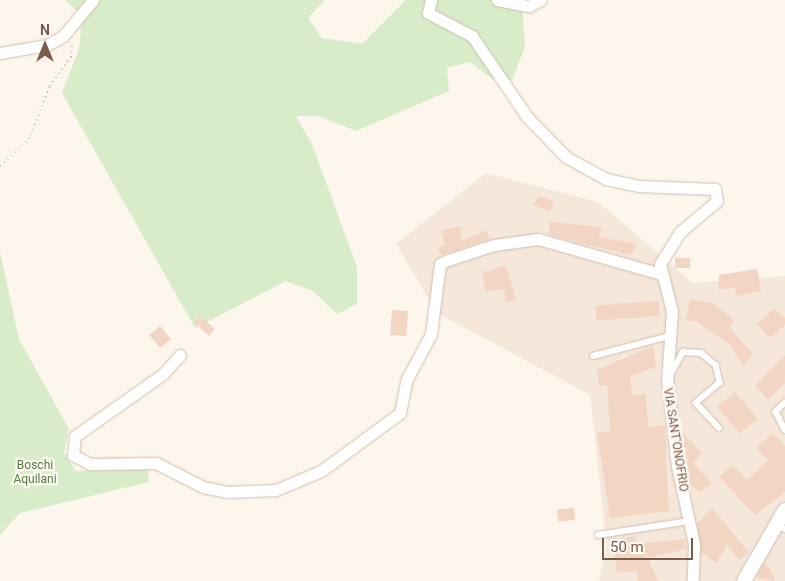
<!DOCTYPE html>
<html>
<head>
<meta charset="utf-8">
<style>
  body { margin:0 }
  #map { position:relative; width:785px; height:581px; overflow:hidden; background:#fdf6ec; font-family:Roboto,sans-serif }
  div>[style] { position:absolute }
  .residential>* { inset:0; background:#f5e8da }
  .green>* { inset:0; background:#d8ecc9 }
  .building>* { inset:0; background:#f3d5c3; transform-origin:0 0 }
  .path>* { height:2px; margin-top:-1px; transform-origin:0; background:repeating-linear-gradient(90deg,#d9b8a5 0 1px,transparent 0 5px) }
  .roads { filter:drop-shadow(0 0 1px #d1beb0) drop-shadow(0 0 1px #d1beb0) }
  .service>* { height:5.5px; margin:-2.75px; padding:0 2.75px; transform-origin:2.75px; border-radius:2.75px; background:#fff }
  .minor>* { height:11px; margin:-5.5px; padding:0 5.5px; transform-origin:5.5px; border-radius:5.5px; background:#fff }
  .tertiary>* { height:14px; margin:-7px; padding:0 7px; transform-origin:7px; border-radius:7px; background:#fff }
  span { translate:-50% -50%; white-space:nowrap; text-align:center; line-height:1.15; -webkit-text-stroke:4.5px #fffaf3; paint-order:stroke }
  .street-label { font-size:12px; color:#7a5c4d }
  .park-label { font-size:12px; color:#537a41 }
  .north { position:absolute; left:20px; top:20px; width:50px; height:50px; -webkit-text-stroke:4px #fffaf3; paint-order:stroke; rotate:0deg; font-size:14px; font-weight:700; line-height:20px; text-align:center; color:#7a5c4d }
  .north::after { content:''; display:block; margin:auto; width:18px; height:22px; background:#7a5c4d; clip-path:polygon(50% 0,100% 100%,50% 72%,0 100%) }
  .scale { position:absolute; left:602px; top:538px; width:91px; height:22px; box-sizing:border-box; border:2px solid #7a5c4d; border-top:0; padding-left:6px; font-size:15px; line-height:18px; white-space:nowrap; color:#7a5c4d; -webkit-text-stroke:4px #fffaf3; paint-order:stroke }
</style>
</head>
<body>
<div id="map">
  <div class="residential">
    <div style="clip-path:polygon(486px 173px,598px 202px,693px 283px,785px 276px,785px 581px,599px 581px,607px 547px,590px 395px,437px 313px,396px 244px)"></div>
  </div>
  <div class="green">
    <div style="clip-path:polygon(65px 0,325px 0,308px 18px,322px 38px,362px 44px,406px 0,522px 0,525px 47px,512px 80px,494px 80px,470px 62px,447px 68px,449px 91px,356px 131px,318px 116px,296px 116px,312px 144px,357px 267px,357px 304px,337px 314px,313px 291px,286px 281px,195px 328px,62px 93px,79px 49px,82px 15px)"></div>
    <div style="clip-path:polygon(0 252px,19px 339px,69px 429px,64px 453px,76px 471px,148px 470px,149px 482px,20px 513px,0 535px)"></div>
  </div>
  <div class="building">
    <div style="clip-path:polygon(539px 196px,554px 201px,550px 211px,533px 205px)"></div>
    <div style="clip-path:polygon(550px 222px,602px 227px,599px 237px,637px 244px,631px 255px,584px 244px,548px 234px)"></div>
    <div style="clip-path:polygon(460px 226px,462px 240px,487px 231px,490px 239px,441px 255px,438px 248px,445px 245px,441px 231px)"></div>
    <div style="left:675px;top:258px;width:15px;height:10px"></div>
    <div style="clip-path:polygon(506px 265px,516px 300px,506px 302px,504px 289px,486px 292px,482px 273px)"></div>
    <div style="clip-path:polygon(757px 269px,761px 291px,737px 296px,735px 287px,719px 290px,719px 275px)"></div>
    <div style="clip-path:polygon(690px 299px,712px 303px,734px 320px,729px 327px,753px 354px,743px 366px,730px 345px,697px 322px,686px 320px)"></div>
    <div style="left:659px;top:301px;width:15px;height:64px;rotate:86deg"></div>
    <div style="clip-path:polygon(773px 309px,785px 318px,785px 325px,770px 338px,757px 324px)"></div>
    <div style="left:392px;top:310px;width:16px;height:25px;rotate:4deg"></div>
    <div style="left:200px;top:316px;width:20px;height:9px;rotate:41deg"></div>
    <div style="left:160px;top:326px;width:17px;height:14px;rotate:50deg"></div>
    <div style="clip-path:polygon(653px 346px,656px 367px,630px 376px,632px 395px,646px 394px,648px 427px,665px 425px,669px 511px,610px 518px,597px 433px,610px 431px,607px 385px,600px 386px,597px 370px)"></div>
    <div style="clip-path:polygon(785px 355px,785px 383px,768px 400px,755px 386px)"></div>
    <div style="left:735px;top:392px;width:35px;height:23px;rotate:50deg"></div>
    <div style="clip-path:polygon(680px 430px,702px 453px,693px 462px,712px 483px,701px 492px,689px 484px)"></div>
    <div style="clip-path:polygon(773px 433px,785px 446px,785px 492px,755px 515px,719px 477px,733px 465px,747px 480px,768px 461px,756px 448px)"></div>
    <div style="left:574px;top:508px;width:12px;height:17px;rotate:85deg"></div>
    <div style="clip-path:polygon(712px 508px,749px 552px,740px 560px,727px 545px,716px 563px,701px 552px,697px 524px)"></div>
    <div style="clip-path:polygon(636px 536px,637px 544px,685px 539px,686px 549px,648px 558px,658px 581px,638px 581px,637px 571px,617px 573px,613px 540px)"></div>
    <div style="clip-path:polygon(765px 561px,774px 576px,775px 581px,756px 578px)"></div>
  </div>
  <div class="path">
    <div style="left:0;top:166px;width:40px;rotate:-43deg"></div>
    <div style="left:29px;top:139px;width:57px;rotate:-68.4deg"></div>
    <div style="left:50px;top:86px;width:36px;rotate:-54deg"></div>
    <div style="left:71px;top:57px;width:12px;rotate:-85deg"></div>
  </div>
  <div class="roads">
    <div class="service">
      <div style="left:593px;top:356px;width:79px;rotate:-14.7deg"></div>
      <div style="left:668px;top:379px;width:31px;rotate:-61deg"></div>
      <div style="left:683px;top:352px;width:18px;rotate:3deg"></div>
      <div style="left:701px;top:353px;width:19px;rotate:39deg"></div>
      <div style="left:716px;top:365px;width:18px;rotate:77deg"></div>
      <div style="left:720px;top:383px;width:31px;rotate:140deg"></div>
      <div style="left:696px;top:403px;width:34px;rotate:47deg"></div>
      <div style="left:785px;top:403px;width:13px;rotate:135deg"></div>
      <div style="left:776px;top:412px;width:20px;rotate:63deg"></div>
      <div style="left:776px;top:524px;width:10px;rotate:29deg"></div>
      <div style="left:598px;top:535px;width:92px;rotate:-8.7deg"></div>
    </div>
    <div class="minor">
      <div style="left:431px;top:0;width:13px;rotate:103deg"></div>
      <div style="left:428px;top:13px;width:50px;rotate:27.6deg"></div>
      <div style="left:472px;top:36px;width:99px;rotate:55.7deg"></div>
      <div style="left:528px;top:118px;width:54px;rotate:45.7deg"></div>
      <div style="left:566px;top:157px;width:46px;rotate:28.8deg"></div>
      <div style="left:606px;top:179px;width:33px;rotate:12deg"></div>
      <div style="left:638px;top:186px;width:77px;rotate:2.2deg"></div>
      <div style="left:715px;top:189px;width:12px;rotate:81deg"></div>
      <div style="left:717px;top:201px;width:48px;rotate:140deg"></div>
      <div style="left:680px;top:232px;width:38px;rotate:122deg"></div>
      <div style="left:660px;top:264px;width:49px;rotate:75.7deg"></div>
      <div style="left:672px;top:311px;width:69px;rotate:94.1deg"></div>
      <div style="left:667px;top:380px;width:87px;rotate:83.4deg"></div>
      <div style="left:677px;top:466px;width:80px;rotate:77.7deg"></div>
      <div style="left:694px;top:544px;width:37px;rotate:92deg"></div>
      <div style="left:497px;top:0;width:33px;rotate:11deg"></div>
      <div style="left:529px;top:6px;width:13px;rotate:-27deg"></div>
      <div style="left:0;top:53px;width:48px;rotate:-9.7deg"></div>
      <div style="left:47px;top:45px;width:18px;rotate:-29deg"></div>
      <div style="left:63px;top:36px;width:47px;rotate:-50.2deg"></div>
      <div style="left:180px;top:355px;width:25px;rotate:132deg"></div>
      <div style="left:163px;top:374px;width:108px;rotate:144.8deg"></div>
      <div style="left:75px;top:436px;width:19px;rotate:96deg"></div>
      <div style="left:73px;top:455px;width:19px;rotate:28deg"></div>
      <div style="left:90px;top:464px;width:66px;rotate:-0.9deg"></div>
      <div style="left:156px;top:463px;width:53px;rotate:27.1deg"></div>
      <div style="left:203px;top:487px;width:24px;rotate:12deg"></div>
      <div style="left:226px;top:492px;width:50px;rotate:-2.3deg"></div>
      <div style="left:276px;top:490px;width:49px;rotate:-22.9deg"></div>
      <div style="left:321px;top:471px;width:98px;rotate:-36.3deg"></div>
      <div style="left:400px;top:413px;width:33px;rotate:-79deg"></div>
      <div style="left:406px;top:381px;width:53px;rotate:-62deg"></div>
      <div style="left:431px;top:334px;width:71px;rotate:-82.7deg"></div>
      <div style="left:440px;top:264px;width:9px;rotate:-27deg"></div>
      <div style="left:448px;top:260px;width:48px;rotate:-18.1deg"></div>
      <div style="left:494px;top:245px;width:44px;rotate:-7.8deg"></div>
      <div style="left:538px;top:239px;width:128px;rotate:15.9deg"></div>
    </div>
    <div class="tertiary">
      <div style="left:744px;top:581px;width:82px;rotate:-60deg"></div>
    </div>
  </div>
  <div class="street-label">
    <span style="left:675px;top:440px;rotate:81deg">VIA SANT'ONOFRIO</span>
  </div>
  <div class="park-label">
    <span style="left:35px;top:473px">Boschi<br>Aquilani</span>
  </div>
  <div class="north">N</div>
  <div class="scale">50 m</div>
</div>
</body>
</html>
